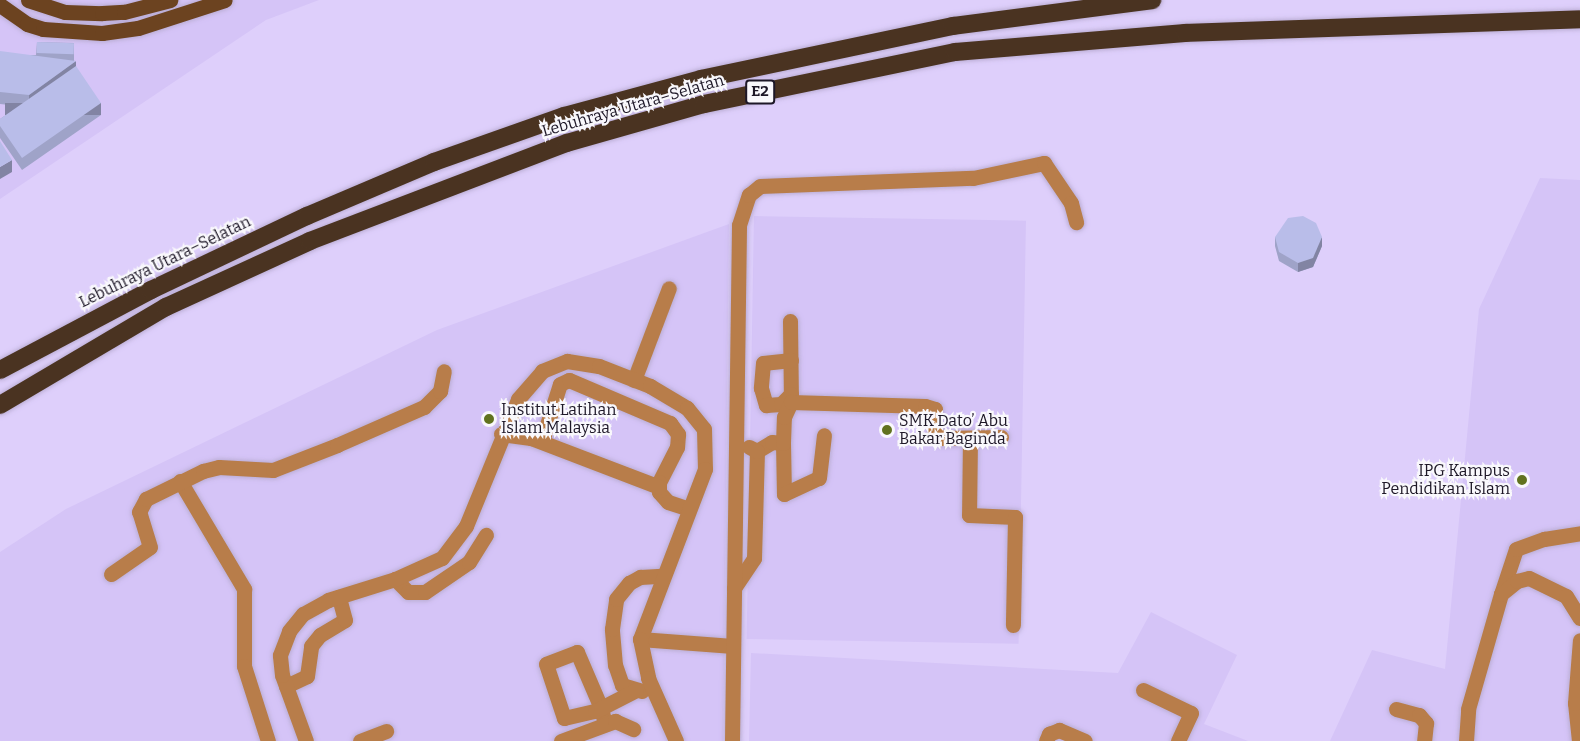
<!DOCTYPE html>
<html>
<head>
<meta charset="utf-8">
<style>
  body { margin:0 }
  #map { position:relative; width:1580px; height:741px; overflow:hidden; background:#decffb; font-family:Bitter,serif }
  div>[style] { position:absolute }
  .built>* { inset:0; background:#d5c4f7; transform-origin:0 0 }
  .roads { filter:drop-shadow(0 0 2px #bbaed5) drop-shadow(0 0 2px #bbaed5) }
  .minor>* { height:15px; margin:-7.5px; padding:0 7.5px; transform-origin:7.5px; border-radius:7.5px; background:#b87d4a }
  .major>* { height:15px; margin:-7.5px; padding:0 7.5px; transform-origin:7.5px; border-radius:7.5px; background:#6c4320 }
  .highway>* { height:18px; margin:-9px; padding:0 9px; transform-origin:9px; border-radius:9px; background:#4a3321 }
  .wall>* { inset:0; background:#9fa3c8 }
  .shaded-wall>* { inset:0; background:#8284a3; transform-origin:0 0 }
  .building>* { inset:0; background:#b9bde9; transform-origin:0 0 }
  .dots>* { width:16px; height:16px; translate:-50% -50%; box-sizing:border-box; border:3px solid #f9f8fc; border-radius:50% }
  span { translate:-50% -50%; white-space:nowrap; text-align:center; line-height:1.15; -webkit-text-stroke:4.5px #f9f8fc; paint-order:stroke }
  .shield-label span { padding:2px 4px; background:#f9f8fc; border:2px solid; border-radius:4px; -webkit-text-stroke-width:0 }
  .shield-label { font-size:15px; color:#1d1727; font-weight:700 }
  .street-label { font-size:16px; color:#1d1727 }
  .poi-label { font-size:16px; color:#1d1727 }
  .left { translate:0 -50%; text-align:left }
  .right { translate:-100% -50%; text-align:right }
</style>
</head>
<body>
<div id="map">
  <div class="built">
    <div style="clip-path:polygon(0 0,319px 0,266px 20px,0 199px)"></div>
    <div style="clip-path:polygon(1540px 178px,1580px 180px,1580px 741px,1330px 741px,1372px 650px,1445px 669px,1479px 309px)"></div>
    <div style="left:754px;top:216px;width:272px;height:423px;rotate:1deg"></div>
    <div style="clip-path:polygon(729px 224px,723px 741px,0 741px,0 552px,66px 509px,437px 330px)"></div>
    <div style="clip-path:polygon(1151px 612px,1237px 655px,1204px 724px,1248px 741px,749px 741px,751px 653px,1118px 673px)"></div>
  </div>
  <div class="roads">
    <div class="minor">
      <div style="left:790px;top:321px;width:81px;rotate:89.3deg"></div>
      <div style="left:791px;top:360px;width:28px;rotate:174deg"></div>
      <div style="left:763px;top:363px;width:25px;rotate:95deg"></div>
      <div style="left:761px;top:388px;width:18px;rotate:74deg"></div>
      <div style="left:766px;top:405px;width:15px;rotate:-4deg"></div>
      <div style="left:781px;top:404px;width:14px;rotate:-45deg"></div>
      <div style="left:634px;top:380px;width:98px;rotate:-69.2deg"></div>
      <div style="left:501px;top:434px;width:30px;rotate:8deg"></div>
      <div style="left:531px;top:438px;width:14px;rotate:-17deg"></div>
      <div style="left:544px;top:434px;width:52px;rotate:-72.3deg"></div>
      <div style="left:560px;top:384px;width:10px;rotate:-24deg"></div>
      <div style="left:569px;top:380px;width:110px;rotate:23.1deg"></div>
      <div style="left:670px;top:423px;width:14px;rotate:54deg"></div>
      <div style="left:678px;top:434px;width:13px;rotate:94deg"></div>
      <div style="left:677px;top:447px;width:39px;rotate:117deg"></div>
      <div style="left:659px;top:482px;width:10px;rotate:90deg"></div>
      <div style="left:659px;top:492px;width:13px;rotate:48deg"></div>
      <div style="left:668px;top:502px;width:22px;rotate:18deg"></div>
      <div style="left:531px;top:438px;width:137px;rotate:20.9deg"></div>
      <div style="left:970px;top:438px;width:77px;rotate:90.7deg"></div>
      <div style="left:969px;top:515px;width:46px;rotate:2.5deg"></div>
      <div style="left:1015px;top:517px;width:108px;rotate:91.1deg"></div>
      <div style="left:783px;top:443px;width:51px;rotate:88.9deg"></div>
      <div style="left:784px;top:494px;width:38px;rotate:-25deg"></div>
      <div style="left:819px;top:478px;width:43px;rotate:-83.4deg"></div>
      <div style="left:757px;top:451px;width:17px;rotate:-31deg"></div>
      <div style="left:772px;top:442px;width:11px;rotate:5deg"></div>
      <div style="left:783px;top:443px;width:26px;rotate:-88deg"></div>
      <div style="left:784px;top:417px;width:17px;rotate:-65deg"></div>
      <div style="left:791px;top:402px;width:134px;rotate:1.7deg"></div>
      <div style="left:925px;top:406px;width:10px;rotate:17deg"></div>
      <div style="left:935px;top:409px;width:23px;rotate:90deg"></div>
      <div style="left:935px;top:432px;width:8px;rotate:50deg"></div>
      <div style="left:940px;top:438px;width:61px;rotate:-0.9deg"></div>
      <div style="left:180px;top:481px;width:126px;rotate:59.3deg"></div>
      <div style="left:244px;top:589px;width:77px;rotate:90deg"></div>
      <div style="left:244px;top:666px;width:79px;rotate:72.3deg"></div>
      <div style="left:111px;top:574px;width:47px;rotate:-34.7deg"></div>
      <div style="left:150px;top:547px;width:37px;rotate:-107deg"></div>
      <div style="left:139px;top:512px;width:15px;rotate:-62deg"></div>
      <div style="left:146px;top:499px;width:64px;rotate:-26.2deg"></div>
      <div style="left:203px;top:471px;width:16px;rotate:-14deg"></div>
      <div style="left:219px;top:467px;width:54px;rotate:3.2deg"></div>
      <div style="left:273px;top:470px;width:69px;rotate:-21.3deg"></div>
      <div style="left:337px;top:445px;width:95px;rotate:-23.6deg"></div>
      <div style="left:424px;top:407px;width:23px;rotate:-45deg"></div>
      <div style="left:440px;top:391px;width:20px;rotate:-79deg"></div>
      <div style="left:395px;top:579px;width:18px;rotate:45deg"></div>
      <div style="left:408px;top:592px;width:17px"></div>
      <div style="left:425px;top:592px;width:53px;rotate:-34.3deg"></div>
      <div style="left:469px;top:562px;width:32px;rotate:-58deg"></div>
      <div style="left:734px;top:588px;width:36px;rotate:-56deg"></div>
      <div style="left:754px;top:558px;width:107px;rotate:-88.4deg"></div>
      <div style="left:757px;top:451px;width:9px;rotate:-153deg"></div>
      <div style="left:1501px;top:594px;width:47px;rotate:-71.6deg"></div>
      <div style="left:1516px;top:549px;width:30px;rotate:-20deg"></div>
      <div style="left:1544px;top:539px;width:36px;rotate:-9deg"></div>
      <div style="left:640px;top:639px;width:93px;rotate:4.3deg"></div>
      <div style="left:286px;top:686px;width:23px;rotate:-25deg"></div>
      <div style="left:307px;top:676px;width:30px;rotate:-82deg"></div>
      <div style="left:311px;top:646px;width:14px;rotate:-51deg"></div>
      <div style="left:320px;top:635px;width:29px;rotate:-31deg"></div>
      <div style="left:345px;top:620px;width:24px;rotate:-105deg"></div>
      <div style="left:1143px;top:690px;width:53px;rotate:25.6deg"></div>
      <div style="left:1191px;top:713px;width:31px;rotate:115deg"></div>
      <div style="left:642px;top:691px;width:21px;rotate:-163deg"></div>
      <div style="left:622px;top:685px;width:21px;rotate:-109deg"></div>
      <div style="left:615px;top:665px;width:36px;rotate:-95deg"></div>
      <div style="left:612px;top:629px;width:30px;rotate:-82deg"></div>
      <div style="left:616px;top:599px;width:21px;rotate:-51deg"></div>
      <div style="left:629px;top:583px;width:13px;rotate:-29deg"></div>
      <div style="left:640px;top:577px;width:22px;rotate:-3deg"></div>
      <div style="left:1396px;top:709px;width:24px;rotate:15deg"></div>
      <div style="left:1419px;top:715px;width:11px;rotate:49deg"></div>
      <div style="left:1426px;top:723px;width:18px;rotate:96deg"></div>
      <div style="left:605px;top:724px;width:16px;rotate:-104deg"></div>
      <div style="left:601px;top:708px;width:61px;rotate:-113.2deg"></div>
      <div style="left:577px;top:652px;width:33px;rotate:159deg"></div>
      <div style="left:546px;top:664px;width:57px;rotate:71.6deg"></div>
      <div style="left:564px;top:718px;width:32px;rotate:-13deg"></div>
      <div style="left:595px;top:711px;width:7px;rotate:-27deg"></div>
      <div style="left:601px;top:708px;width:39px;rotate:-27deg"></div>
      <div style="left:306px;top:741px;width:70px;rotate:-110deg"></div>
      <div style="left:282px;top:675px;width:20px;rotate:-96deg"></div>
      <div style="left:280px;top:655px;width:26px;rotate:-69deg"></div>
      <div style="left:289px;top:631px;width:22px;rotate:-51deg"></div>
      <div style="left:303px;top:614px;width:29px;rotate:-29deg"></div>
      <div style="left:328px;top:600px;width:70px;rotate:-17.4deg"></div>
      <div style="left:395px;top:579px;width:51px;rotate:-24.1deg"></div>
      <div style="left:442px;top:558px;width:40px;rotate:-53deg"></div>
      <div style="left:466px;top:526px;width:137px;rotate:-67.7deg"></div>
      <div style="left:518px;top:399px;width:37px;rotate:-49deg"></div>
      <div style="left:542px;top:371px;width:27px;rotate:-22deg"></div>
      <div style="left:567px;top:361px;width:32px;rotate:9deg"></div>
      <div style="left:599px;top:366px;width:55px;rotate:21.4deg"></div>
      <div style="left:650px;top:386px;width:43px;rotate:30.7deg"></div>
      <div style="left:687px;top:408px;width:27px;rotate:51deg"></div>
      <div style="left:704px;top:429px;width:40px;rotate:88.6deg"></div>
      <div style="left:705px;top:469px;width:182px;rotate:110.9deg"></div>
      <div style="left:640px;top:639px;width:40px;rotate:78deg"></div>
      <div style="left:648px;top:678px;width:69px;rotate:66deg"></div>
      <div style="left:360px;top:741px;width:28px;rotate:-21deg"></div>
      <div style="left:561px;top:741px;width:58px;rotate:-20.3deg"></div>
      <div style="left:615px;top:721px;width:20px;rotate:24deg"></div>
      <div style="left:732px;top:741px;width:516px;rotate:-89.22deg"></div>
      <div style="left:739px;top:225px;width:32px;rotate:-72deg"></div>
      <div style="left:749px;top:195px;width:14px;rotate:-39deg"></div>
      <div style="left:760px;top:186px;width:213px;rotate:-2.2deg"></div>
      <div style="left:973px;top:178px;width:73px;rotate:-11.9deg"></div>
      <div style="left:1044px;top:163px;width:48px;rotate:56deg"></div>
      <div style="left:1071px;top:203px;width:20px;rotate:75deg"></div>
      <div style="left:1046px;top:741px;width:8px;rotate:-67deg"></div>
      <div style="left:1049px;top:734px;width:11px;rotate:-22deg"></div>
      <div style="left:1059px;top:730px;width:28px;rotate:23deg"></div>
      <div style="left:1466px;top:741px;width:32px;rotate:-86deg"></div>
      <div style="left:1468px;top:709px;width:120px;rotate:-74deg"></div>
      <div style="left:1501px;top:594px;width:21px;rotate:-39deg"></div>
      <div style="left:1517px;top:581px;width:12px;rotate:-14deg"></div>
      <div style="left:1529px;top:578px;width:41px;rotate:25.9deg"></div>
      <div style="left:1566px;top:596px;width:26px;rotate:58deg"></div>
      <div style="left:1579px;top:741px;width:38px;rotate:-96deg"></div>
      <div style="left:1575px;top:703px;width:63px;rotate:-85.5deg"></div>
    </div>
    <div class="major">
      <div style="left:28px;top:0;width:39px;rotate:18deg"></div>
      <div style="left:65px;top:12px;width:37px;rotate:2deg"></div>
      <div style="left:102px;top:13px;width:22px;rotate:-3deg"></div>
      <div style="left:124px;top:12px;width:48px;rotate:-14.6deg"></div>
      <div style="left:0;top:5px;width:33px;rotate:35deg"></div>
      <div style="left:27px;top:24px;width:17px;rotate:17deg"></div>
      <div style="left:43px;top:29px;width:59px;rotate:3.9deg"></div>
      <div style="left:102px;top:33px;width:36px;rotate:-8deg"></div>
      <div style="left:138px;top:28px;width:91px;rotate:-17.8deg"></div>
    </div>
    <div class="highway">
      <div style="left:0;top:370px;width:171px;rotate:-27.9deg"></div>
      <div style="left:151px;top:290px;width:173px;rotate:-25.4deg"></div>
      <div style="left:307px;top:216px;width:138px;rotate:-23deg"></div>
      <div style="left:434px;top:162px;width:138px;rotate:-19.5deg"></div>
      <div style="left:564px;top:116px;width:142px;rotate:-15.1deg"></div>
      <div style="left:701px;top:79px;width:258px;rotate:-11.9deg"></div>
      <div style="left:953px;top:26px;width:201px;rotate:-7.4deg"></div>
      <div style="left:0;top:405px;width:193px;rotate:-30.6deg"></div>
      <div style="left:166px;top:307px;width:158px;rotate:-24.6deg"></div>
      <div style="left:310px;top:241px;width:275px;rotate:-20.9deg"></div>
      <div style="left:567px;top:143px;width:142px;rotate:-15.9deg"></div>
      <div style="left:704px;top:104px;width:256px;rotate:-11.7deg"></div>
      <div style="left:955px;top:52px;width:231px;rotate:-4.7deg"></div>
      <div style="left:1185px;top:33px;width:395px;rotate:-2deg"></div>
    </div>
  </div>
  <div class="wall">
    <div style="clip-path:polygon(37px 42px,74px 43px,74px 60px,76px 67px,101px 115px,22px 170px,0 138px,0 119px,19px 106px,0 104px,0 55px,36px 55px)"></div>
    <div style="clip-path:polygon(1275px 237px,1322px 246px,1313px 267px,1298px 272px,1279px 261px,1275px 246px)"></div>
  </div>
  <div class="shaded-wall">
    <div style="clip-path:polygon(76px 61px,76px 73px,29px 107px,29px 95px)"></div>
    <div style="left:101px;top:103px;width:12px;height:96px;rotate:90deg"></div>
    <div style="clip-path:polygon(12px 160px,12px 172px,0 179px,0 167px)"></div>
    <div style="clip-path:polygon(1322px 237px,1322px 246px,1313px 267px,1298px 272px,1298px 263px)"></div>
  </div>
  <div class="building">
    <div style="left:37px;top:42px;width:37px;height:11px;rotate:2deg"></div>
    <div style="clip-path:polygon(0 51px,76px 61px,29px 95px,0 92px)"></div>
    <div style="clip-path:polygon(76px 66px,101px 103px,22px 158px,0 126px,0 119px)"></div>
    <div style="clip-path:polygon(0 141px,12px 160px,0 167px)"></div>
    <div style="clip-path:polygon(1303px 216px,1316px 223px,1322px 237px,1313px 258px,1298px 263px,1279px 252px,1275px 237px,1288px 218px)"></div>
  </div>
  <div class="dots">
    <div style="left:489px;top:419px;background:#61721f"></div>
    <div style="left:887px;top:430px;background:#61721f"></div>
    <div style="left:1522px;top:480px;background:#61721f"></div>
  </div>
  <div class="shield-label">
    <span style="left:760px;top:92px">E2</span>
  </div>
  <div class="street-label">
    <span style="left:633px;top:106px;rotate:-16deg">Lebuhraya Utara–Selatan</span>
    <span style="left:165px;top:262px;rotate:-26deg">Lebuhraya Utara–Selatan</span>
  </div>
  <div class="poi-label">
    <span class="left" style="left:501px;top:419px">Institut Latihan<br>Islam Malaysia</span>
    <span class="left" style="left:899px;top:430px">SMK Dato’ Abu<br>Bakar Baginda</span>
    <span class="right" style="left:1510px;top:480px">IPG Kampus<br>Pendidikan Islam</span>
  </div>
</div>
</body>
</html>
